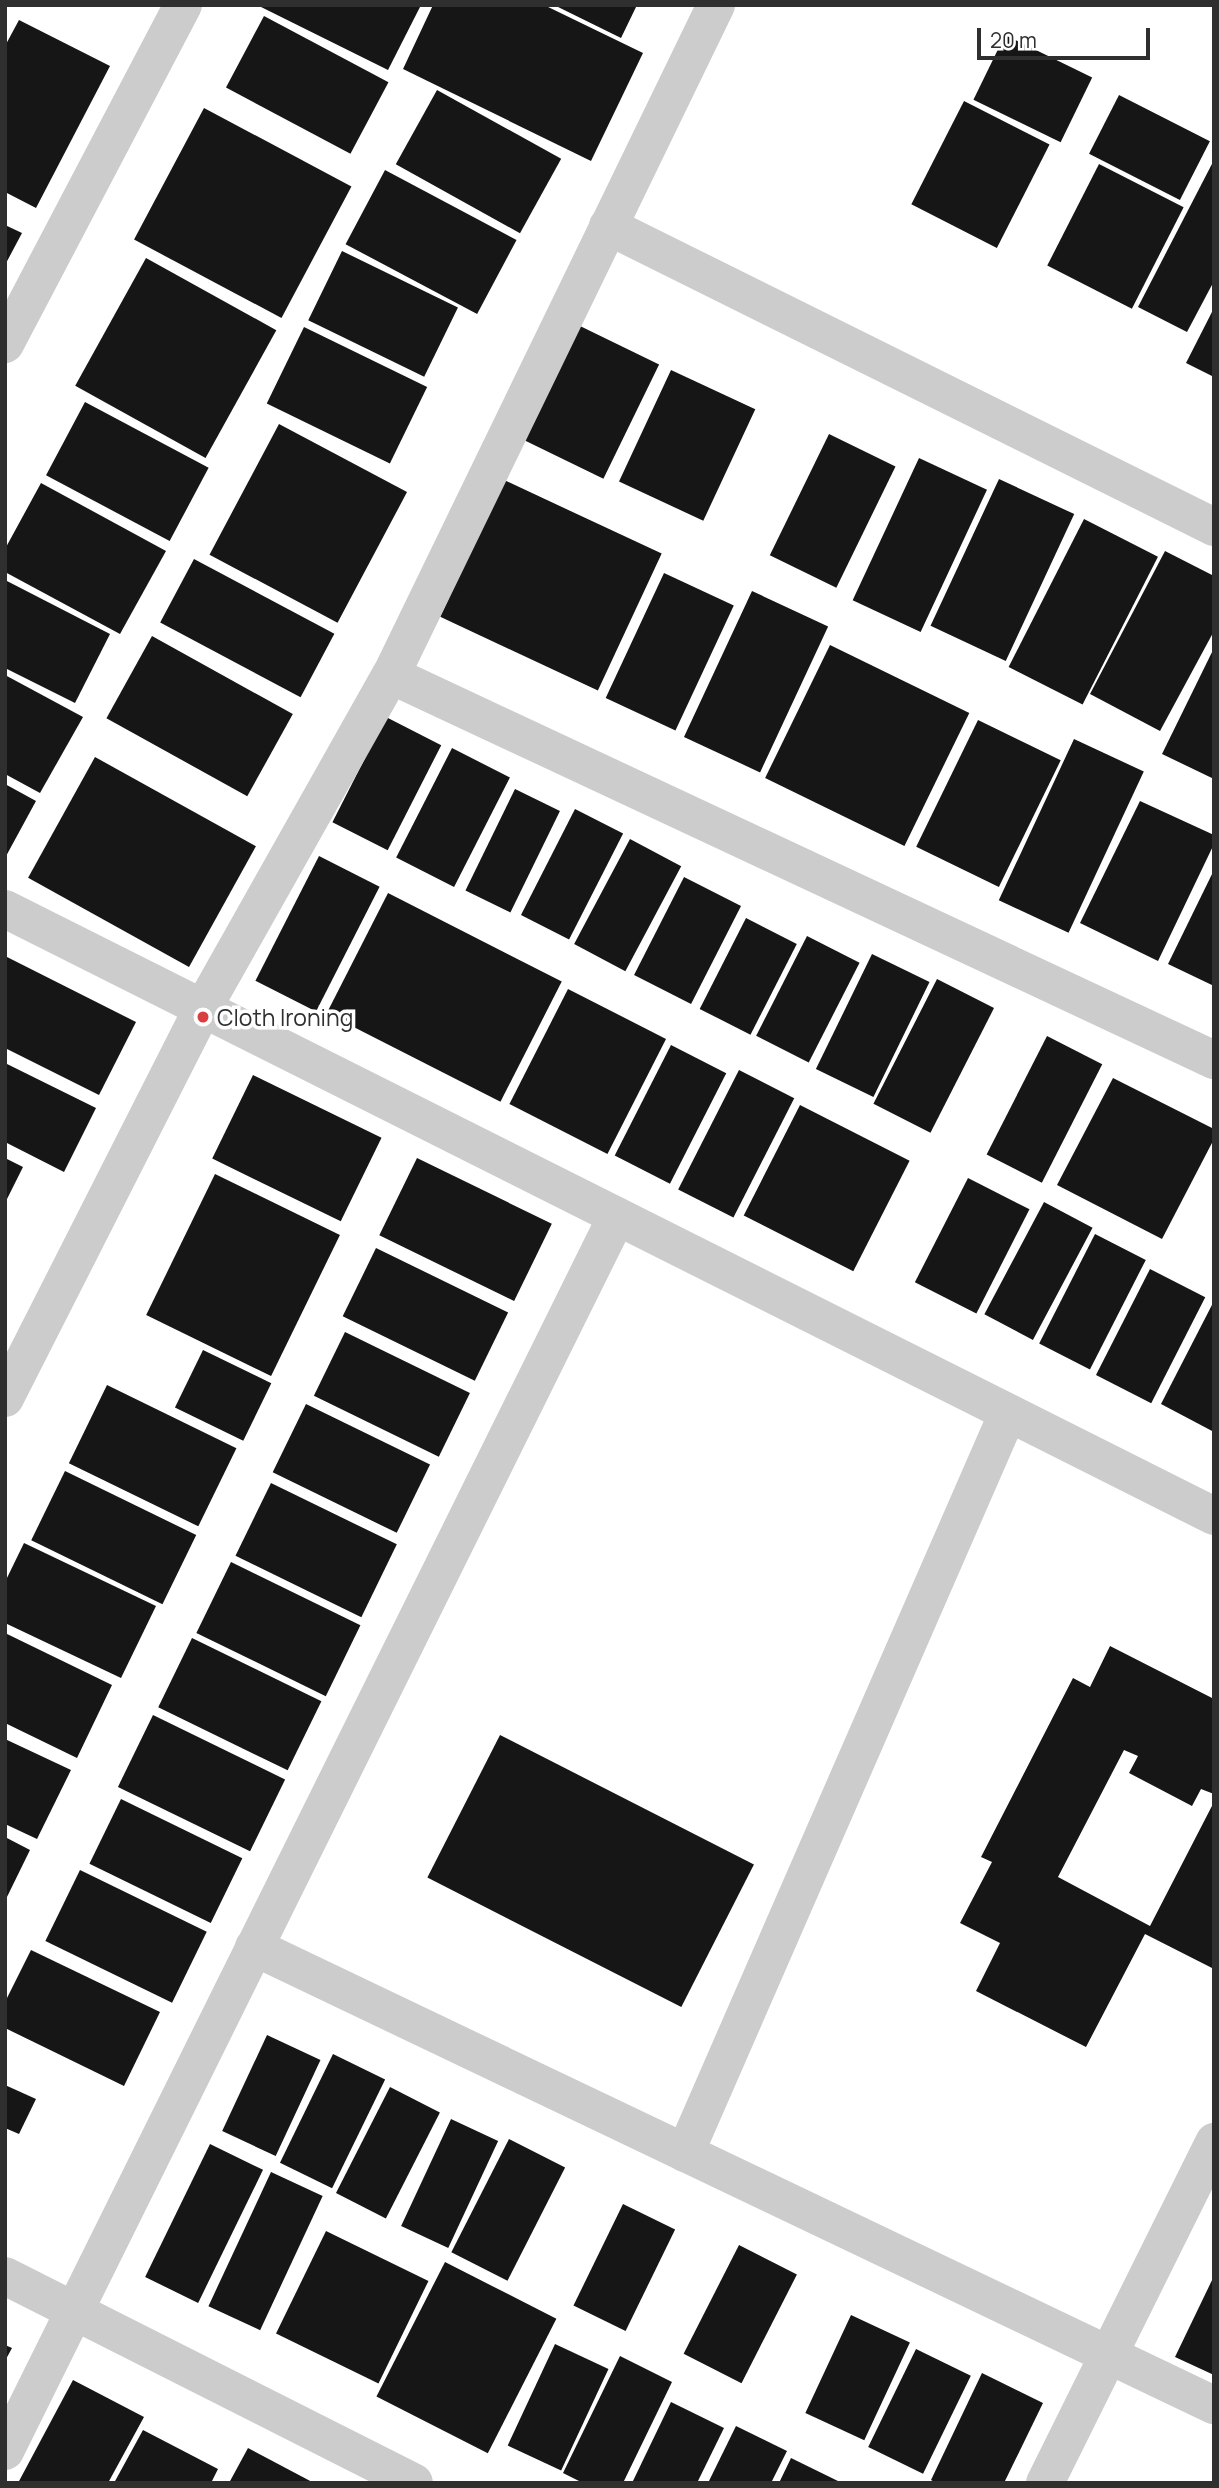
<!DOCTYPE html>
<html>
<head>
<meta charset="utf-8">
<style>
  body { margin:0 }
  #map { position:relative; width:1219px; height:2488px; overflow:hidden; background:#fff; font-family:Manrope,sans-serif }
  div>[style] { position:absolute }
  .building>* { inset:0; background:#161616; transform-origin:0 0 }
  .minor>* { height:38px; margin:-19px; padding:0 19px; transform-origin:19px; border-radius:19px; background:#ccc }
  .dots>* { width:19px; height:19px; translate:-50% -50%; box-sizing:border-box; border:4px solid #fff; border-radius:50% }
  span { translate:-50% -50%; white-space:nowrap; text-align:center; line-height:1.15; -webkit-text-stroke:7px #fff; paint-order:stroke }
  .poi-label { font-size:23px; color:#2f2f2f }
  .left { translate:0 -50%; text-align:left }
  .frame { position:absolute; inset:0; border:7px solid #2f2f2f; pointer-events:none }
  .scale { position:absolute; left:977px; top:28px; width:173px; height:32px; box-sizing:border-box; border:4px solid #2f2f2f; border-top:0; padding-left:9px; font-size:21px; line-height:24px; white-space:nowrap; color:#2f2f2f; -webkit-text-stroke:5px #fff; paint-order:stroke }
</style>
</head>
<body>
<div id="map">
  <div class="building">
    <div style="clip-path:polygon(257px 5px,421px 5px,388px 70px)"></div>
    <div style="clip-path:polygon(433px 5px,544px 5px,643px 53px,591px 161px,403px 69px)"></div>
    <div style="clip-path:polygon(554px 5px,637px 5px,621px 38px)"></div>
    <div style="left:264px;top:16px;width:141px;height:81px;rotate:28deg"></div>
    <div style="clip-path:polygon(19px 20px,110px 66px,36px 208px,5px 192px,5px 46px)"></div>
    <div style="left:1005px;top:35px;width:97px;height:72px;rotate:26deg"></div>
    <div style="left:437px;top:90px;width:142px;height:85px;rotate:29deg"></div>
    <div style="left:1119px;top:95px;width:102px;height:66px;rotate:27deg"></div>
    <div style="left:964px;top:101px;width:96px;height:116px;rotate:27deg"></div>
    <div style="left:204px;top:108px;width:167px;height:149px;rotate:28deg"></div>
    <div style="clip-path:polygon(1214px 160px,1214px 281px,1187px 332px,1138px 307px)"></div>
    <div style="left:1099px;top:164px;width:95px;height:114px;rotate:27deg"></div>
    <div style="left:385px;top:170px;width:149px;height:84px;rotate:28deg"></div>
    <div style="clip-path:polygon(5px 225px,22px 233px,5px 265px)"></div>
    <div style="left:342px;top:251px;width:129px;height:77px;rotate:26deg"></div>
    <div style="left:146px;top:258px;width:149px;height:146px;rotate:29deg"></div>
    <div style="clip-path:polygon(1214px 308px,1214px 377px,1186px 363px)"></div>
    <div style="left:580px;top:326px;width:88px;height:127px;rotate:26deg"></div>
    <div style="left:304px;top:327px;width:137px;height:85px;rotate:26deg"></div>
    <div style="left:671px;top:370px;width:93px;height:123px;rotate:25deg"></div>
    <div style="left:85px;top:402px;width:140px;height:83px;rotate:28deg"></div>
    <div style="left:279px;top:424px;width:145px;height:148px;rotate:28deg"></div>
    <div style="left:829px;top:434px;width:74px;height:135px;rotate:26deg"></div>
    <div style="left:919px;top:458px;width:75px;height:157px;rotate:25deg"></div>
    <div style="left:999px;top:479px;width:83px;height:162px;rotate:25deg"></div>
    <div style="left:504px;top:480px;width:174px;height:151px;rotate:25deg"></div>
    <div style="clip-path:polygon(41px 483px,166px 551px,120px 634px,5px 572px,5px 549px)"></div>
    <div style="left:1084px;top:519px;width:83px;height:166px;rotate:27deg"></div>
    <div style="clip-path:polygon(1165px 551px,1214px 576px,1214px 631px,1160px 731px,1090px 694px)"></div>
    <div style="left:194px;top:559px;width:159px;height:72px;rotate:28deg"></div>
    <div style="left:664px;top:573px;width:77px;height:138px;rotate:25deg"></div>
    <div style="clip-path:polygon(5px 580px,110px 634px,75px 703px,5px 668px)"></div>
    <div style="left:752px;top:591px;width:84px;height:161px;rotate:25deg"></div>
    <div style="left:152px;top:636px;width:161px;height:94px;rotate:29deg"></div>
    <div style="left:830px;top:645px;width:155px;height:148px;rotate:26deg"></div>
    <div style="clip-path:polygon(1214px 648px,1214px 779px,1162px 754px)"></div>
    <div style="clip-path:polygon(5px 675px,83px 717px,40px 793px,5px 774px)"></div>
    <div style="left:386px;top:717px;width:62px;height:118px;rotate:27deg"></div>
    <div style="left:978px;top:720px;width:92px;height:141px;rotate:26deg"></div>
    <div style="left:1074px;top:739px;width:77px;height:178px;rotate:25deg"></div>
    <div style="left:452px;top:748px;width:65px;height:123px;rotate:27deg"></div>
    <div style="left:95px;top:757px;width:184px;height:138px;rotate:29deg"></div>
    <div style="clip-path:polygon(5px 784px,36px 801px,5px 858px)"></div>
    <div style="left:515px;top:789px;width:50px;height:113px;rotate:26deg"></div>
    <div style="clip-path:polygon(1140px 801px,1214px 835px,1214px 844px,1158px 961px,1080px 923px)"></div>
    <div style="left:575px;top:809px;width:54px;height:119px;rotate:27deg"></div>
    <div style="left:630px;top:839px;width:58px;height:119px;rotate:28deg"></div>
    <div style="left:319px;top:856px;width:68px;height:140px;rotate:27deg"></div>
    <div style="clip-path:polygon(1214px 870px,1214px 986px,1168px 964px)"></div>
    <div style="left:684px;top:877px;width:64px;height:110px;rotate:27deg"></div>
    <div style="left:388px;top:893px;width:195px;height:135px;rotate:27deg"></div>
    <div style="left:746px;top:918px;width:57px;height:102px;rotate:27deg"></div>
    <div style="left:807px;top:936px;width:59px;height:112px;rotate:27deg"></div>
    <div style="left:872px;top:954px;width:64px;height:128px;rotate:26deg"></div>
    <div style="clip-path:polygon(5px 956px,136px 1022px,99px 1095px,5px 1048px)"></div>
    <div style="left:937px;top:979px;width:64px;height:140px;rotate:27deg"></div>
    <div style="left:568px;top:989px;width:110px;height:129px;rotate:27deg"></div>
    <div style="left:1047px;top:1036px;width:62px;height:133px;rotate:27deg"></div>
    <div style="left:671px;top:1045px;width:62px;height:124px;rotate:27deg"></div>
    <div style="clip-path:polygon(5px 1063px,96px 1108px,64px 1172px,5px 1142px)"></div>
    <div style="left:739px;top:1070px;width:62px;height:134px;rotate:27deg"></div>
    <div style="left:253px;top:1075px;width:143px;height:93px;rotate:26deg"></div>
    <div style="clip-path:polygon(1113px 1078px,1214px 1129px,1214px 1139px,1162px 1239px,1057px 1185px)"></div>
    <div style="left:800px;top:1105px;width:123px;height:124px;rotate:27deg"></div>
    <div style="clip-path:polygon(5px 1158px,23px 1167px,5px 1203px)"></div>
    <div style="left:417px;top:1158px;width:150px;height:86px;rotate:26deg"></div>
    <div style="left:215px;top:1174px;width:139px;height:157px;rotate:26deg"></div>
    <div style="left:968px;top:1178px;width:69px;height:117px;rotate:27deg"></div>
    <div style="left:1044px;top:1202px;width:55px;height:127px;rotate:28deg"></div>
    <div style="left:1095px;top:1234px;width:57px;height:123px;rotate:27deg"></div>
    <div style="left:376px;top:1248px;width:147px;height:76px;rotate:26deg"></div>
    <div style="left:1150px;top:1269px;width:62px;height:119px;rotate:27deg"></div>
    <div style="clip-path:polygon(1214px 1301px,1214px 1432px,1161px 1404px)"></div>
    <div style="left:345px;top:1332px;width:139px;height:71px;rotate:26deg"></div>
    <div style="left:203px;top:1350px;width:76px;height:64px;rotate:26deg"></div>
    <div style="left:107px;top:1385px;width:144px;height:87px;rotate:26deg"></div>
    <div style="left:306px;top:1404px;width:138px;height:76px;rotate:26deg"></div>
    <div style="left:65px;top:1471px;width:146px;height:77px;rotate:26deg"></div>
    <div style="left:271px;top:1483px;width:140px;height:81px;rotate:26deg"></div>
    <div style="clip-path:polygon(24px 1543px,156px 1606px,121px 1678px,5px 1623px,5px 1582px)"></div>
    <div style="left:231px;top:1562px;width:144px;height:79px;rotate:26deg"></div>
    <div style="clip-path:polygon(5px 1633px,112px 1685px,77px 1758px,5px 1723px)"></div>
    <div style="left:192px;top:1638px;width:144px;height:77px;rotate:26deg"></div>
    <div style="clip-path:polygon(1110px 1646px,1214px 1699px,1214px 1794px,1201px 1789px,1192px 1806px,1129px 1773px,1138px 1756px,1124px 1750px,1058px 1877px,1150px 1926px,1214px 1802px,1214px 1969px,1145px 1934px,1086px 2047px,976px 1991px,1000px 1943px,960px 1923px,992px 1862px,981px 1857px,1073px 1678px,1090px 1687px)"></div>
    <div style="left:153px;top:1715px;width:147px;height:80px;rotate:26deg"></div>
    <div style="left:500px;top:1735px;width:285px;height:160px;rotate:27deg"></div>
    <div style="clip-path:polygon(5px 1739px,71px 1770px,37px 1839px,5px 1824px)"></div>
    <div style="left:121px;top:1799px;width:135px;height:72px;rotate:26deg"></div>
    <div style="clip-path:polygon(5px 1837px,30px 1850px,5px 1901px)"></div>
    <div style="left:80px;top:1870px;width:141px;height:79px;rotate:26deg"></div>
    <div style="clip-path:polygon(31px 1950px,160px 2012px,124px 2086px,5px 2028px,5px 2002px)"></div>
    <div style="left:267px;top:2035px;width:59px;height:106px;rotate:25deg"></div>
    <div style="left:333px;top:2054px;width:58px;height:121px;rotate:26deg"></div>
    <div style="clip-path:polygon(5px 2085px,36px 2099px,19px 2134px,5px 2128px)"></div>
    <div style="left:390px;top:2087px;width:56px;height:119px;rotate:27deg"></div>
    <div style="left:451px;top:2119px;width:52px;height:118px;rotate:25deg"></div>
    <div style="left:509px;top:2139px;width:63px;height:127px;rotate:27deg"></div>
    <div style="left:210px;top:2144px;width:59px;height:148px;rotate:26deg"></div>
    <div style="left:271px;top:2172px;width:57px;height:148px;rotate:25deg"></div>
    <div style="left:623px;top:2204px;width:58px;height:113px;rotate:26deg"></div>
    <div style="left:326px;top:2231px;width:114px;height:114px;rotate:26deg"></div>
    <div style="left:739px;top:2245px;width:65px;height:122px;rotate:27deg"></div>
    <div style="left:445px;top:2262px;width:125px;height:151px;rotate:27deg"></div>
    <div style="clip-path:polygon(1214px 2276px,1214px 2375px,1175px 2357px)"></div>
    <div style="left:851px;top:2315px;width:65px;height:108px;rotate:25deg"></div>
    <div style="left:555px;top:2344px;width:59px;height:112px;rotate:25deg"></div>
    <div style="clip-path:polygon(5px 2345px,12px 2348px,5px 2361px)"></div>
    <div style="left:916px;top:2349px;width:61px;height:109px;rotate:26deg"></div>
    <div style="clip-path:polygon(620px 2356px,672px 2382px,623px 2483px,583px 2483px,563px 2473px)"></div>
    <div style="clip-path:polygon(982px 2373px,1043px 2403px,1004px 2483px,936px 2483px,931px 2480px)"></div>
    <div style="clip-path:polygon(73px 2380px,144px 2417px,108px 2483px,18px 2483px)"></div>
    <div style="clip-path:polygon(671px 2402px,724px 2428px,697px 2483px,632px 2483px)"></div>
    <div style="clip-path:polygon(736px 2426px,787px 2451px,771px 2483px,708px 2483px)"></div>
    <div style="clip-path:polygon(143px 2430px,218px 2469px,211px 2483px,114px 2483px)"></div>
    <div style="clip-path:polygon(248px 2448px,314px 2483px,229px 2483px)"></div>
    <div style="clip-path:polygon(791px 2458px,842px 2483px,779px 2483px)"></div>
  </div>
  <div class="minor">
    <div style="left:608px;top:226px;width:677px;rotate:26.41deg"></div>
    <div style="left:5px;top:344px;width:383px;rotate:-62.3deg"></div>
    <div style="left:391px;top:675px;width:909px;rotate:25.07deg"></div>
    <div style="left:5px;top:909px;width:1353px;rotate:26.66deg"></div>
    <div style="left:5px;top:1398px;width:437px;rotate:-63.1deg"></div>
    <div style="left:203px;top:1008px;width:382px;rotate:-60.6deg"></div>
    <div style="left:391px;top:675px;width:745px;rotate:-64.12deg"></div>
    <div style="left:254px;top:1947px;width:1064px;rotate:25.51deg"></div>
    <div style="left:685px;top:2153px;width:807px;rotate:-66.42deg"></div>
    <div style="left:5px;top:2276px;width:458px;rotate:26.8deg"></div>
    <div style="left:5px;top:2451px;width:1378px;rotate:-63.64deg"></div>
    <div style="left:1045px;top:2483px;width:381px;rotate:-63.6deg"></div>
  </div>
  <div class="dots">
    <div style="left:203px;top:1017px;background:#d93e41"></div>
  </div>
  <div class="poi-label">
    <span class="left" style="left:217px;top:1017px">Cloth Ironing</span>
  </div>
  <div class="frame"></div>
  <div class="scale">20 m</div>
</div>
</body>
</html>
